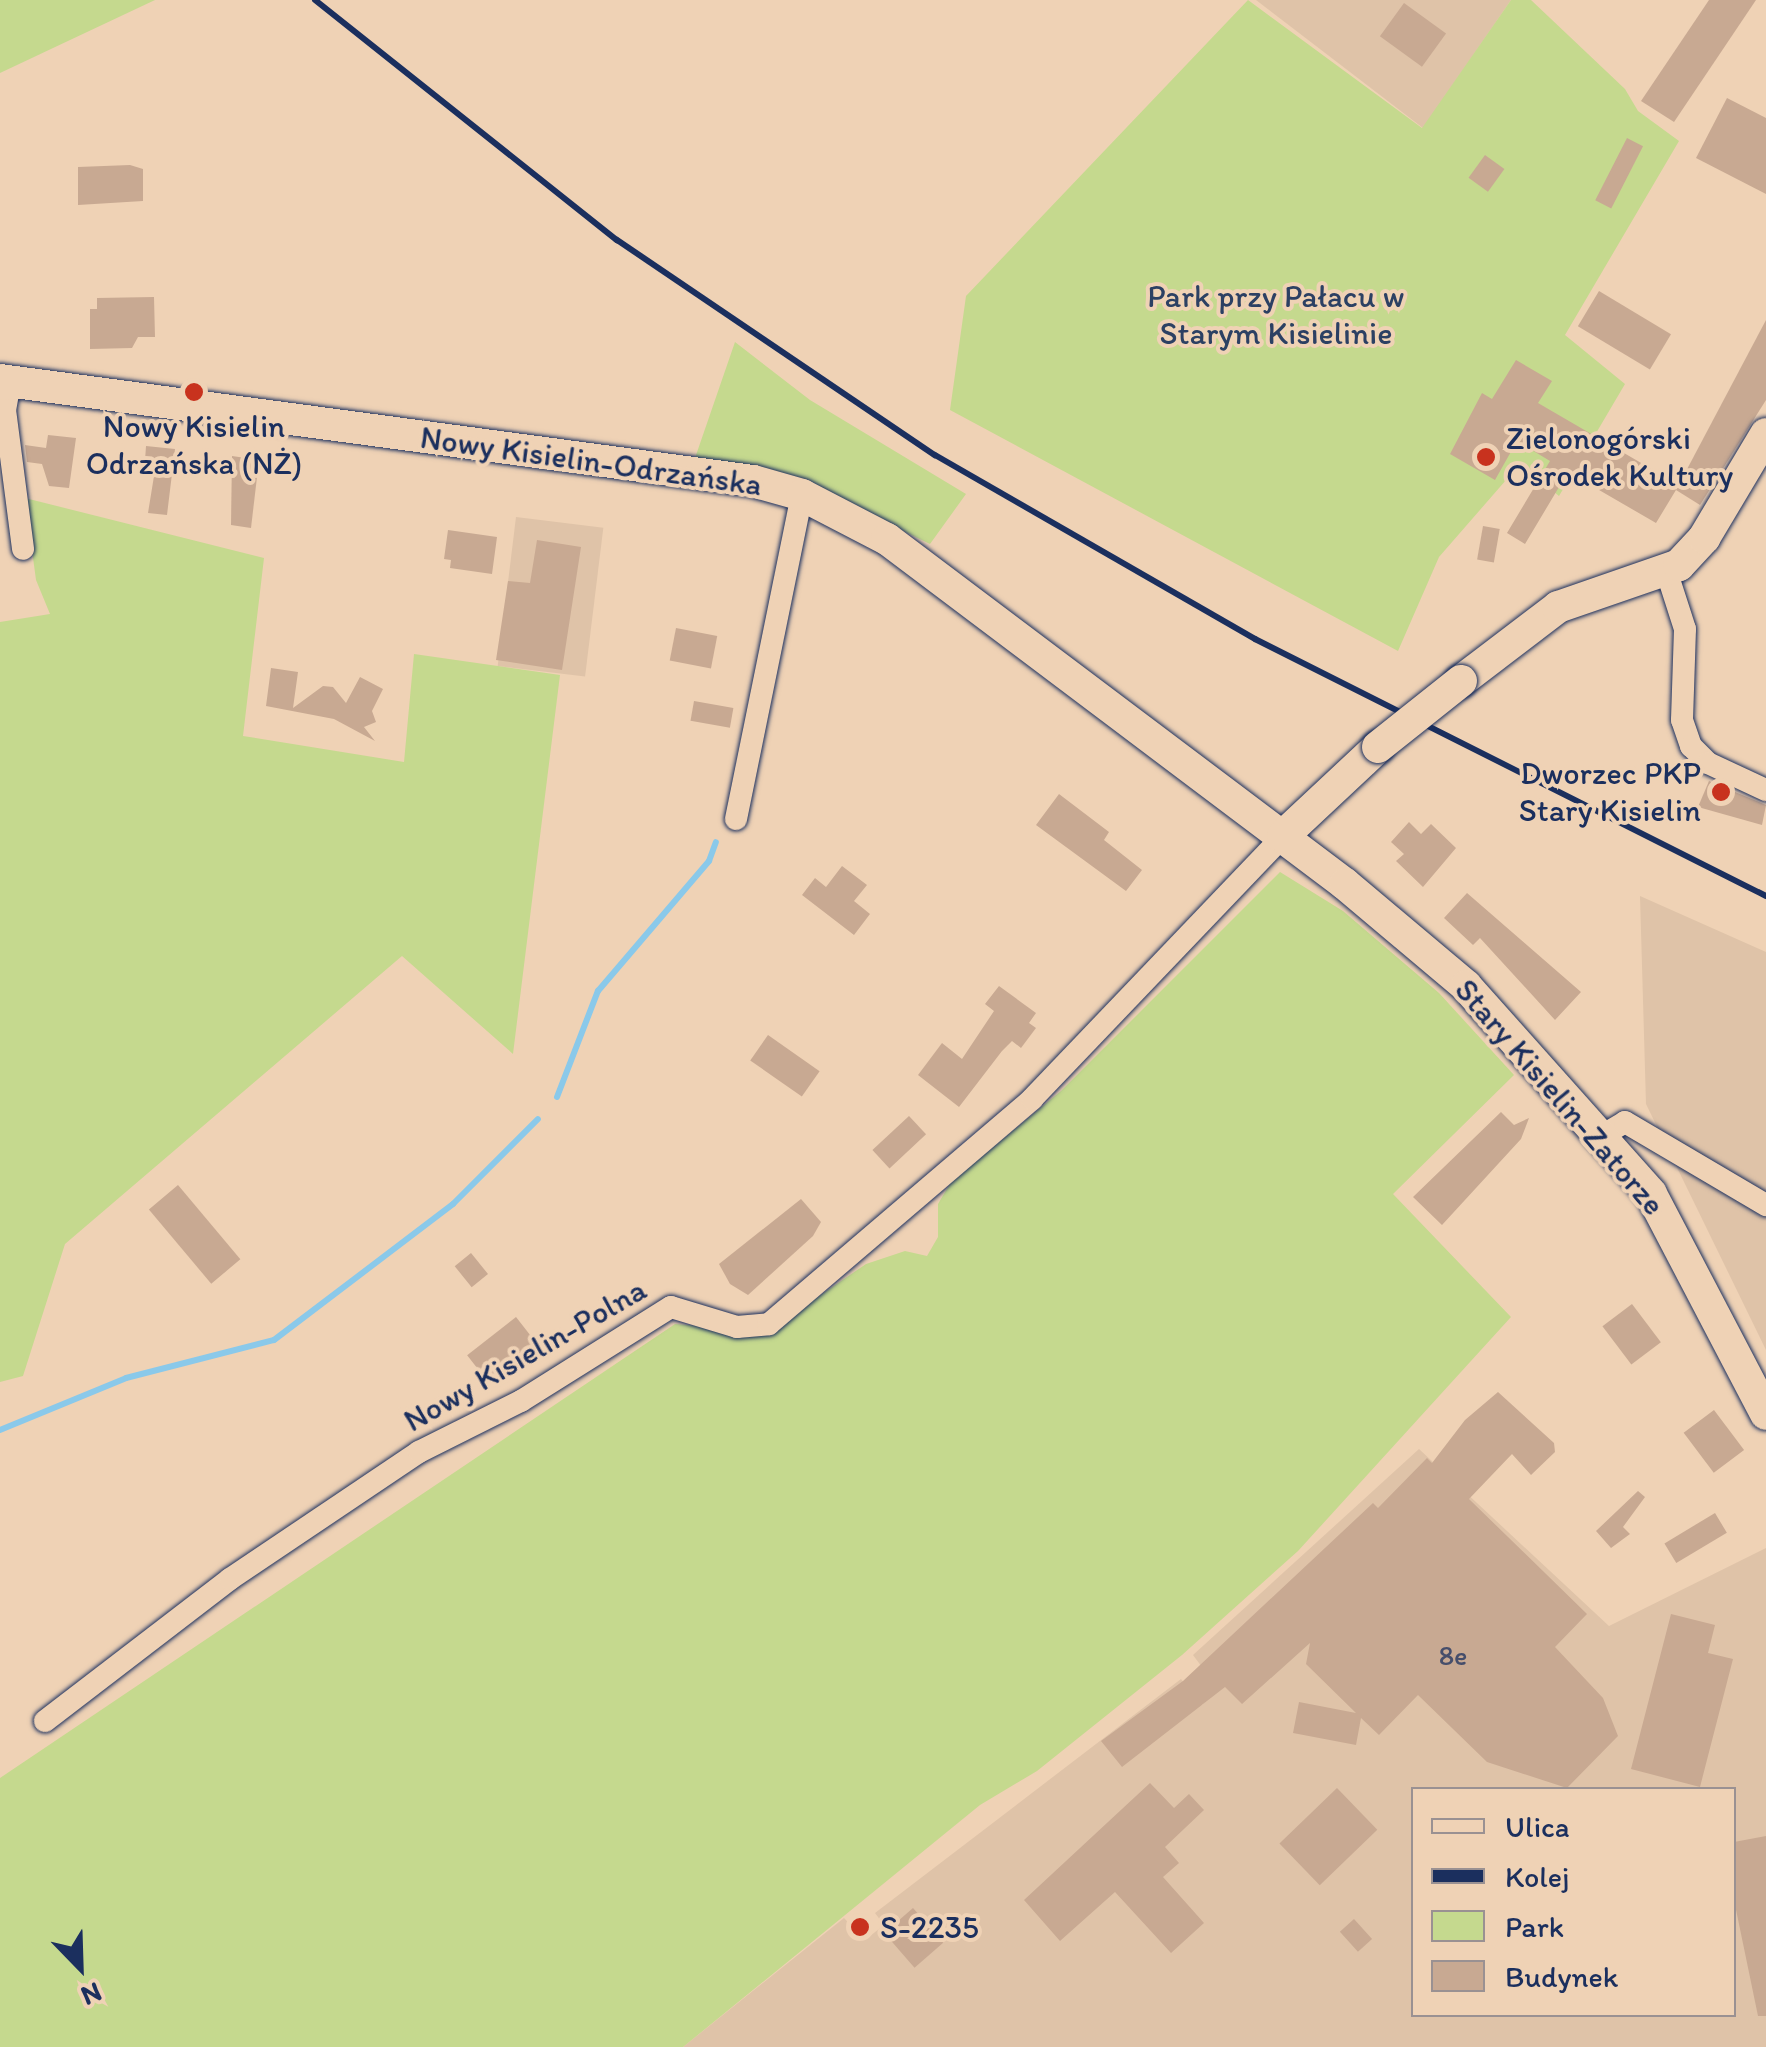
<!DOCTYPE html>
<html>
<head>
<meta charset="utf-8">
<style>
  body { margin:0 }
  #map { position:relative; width:1766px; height:2047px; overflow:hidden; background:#efd2b5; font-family:Itim,sans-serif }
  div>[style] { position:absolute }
  .built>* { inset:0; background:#dfc3a8; transform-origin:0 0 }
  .green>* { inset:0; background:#c5d98e }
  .stream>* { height:6px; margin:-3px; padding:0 3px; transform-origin:3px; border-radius:3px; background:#8ac9ea }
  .building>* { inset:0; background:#c8a992; transform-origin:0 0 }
  .roads { filter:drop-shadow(0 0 2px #1b2f5e) drop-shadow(0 0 2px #1b2f5e) }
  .street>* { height:22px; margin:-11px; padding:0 11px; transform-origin:11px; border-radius:11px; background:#efd2b5 }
  .secondary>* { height:32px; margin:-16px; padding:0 16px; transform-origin:16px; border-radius:16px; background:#efd2b5 }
  .rail>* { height:6px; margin:-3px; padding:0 3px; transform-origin:3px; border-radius:3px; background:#1b2f5e }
  .bridges { filter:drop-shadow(0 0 2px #1b2f5e) drop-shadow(0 0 2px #1b2f5e) }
  .secondary-bridge>* { height:32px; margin:-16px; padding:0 16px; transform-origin:16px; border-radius:16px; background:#efd2b5 }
  .dots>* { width:28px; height:28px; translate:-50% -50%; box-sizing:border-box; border:5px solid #efd2b5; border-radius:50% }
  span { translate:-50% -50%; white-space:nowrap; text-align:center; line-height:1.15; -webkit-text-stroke:8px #efd2b5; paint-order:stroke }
  .number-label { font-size:28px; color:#464e6b }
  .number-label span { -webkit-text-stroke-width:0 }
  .park-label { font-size:32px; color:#2c4063 }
  .poi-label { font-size:32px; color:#1b2f5e }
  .left { translate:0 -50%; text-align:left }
  .right { translate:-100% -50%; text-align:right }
  .street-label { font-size:32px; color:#1b2f5e }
  .legend { position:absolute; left:1411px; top:1787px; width:325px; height:230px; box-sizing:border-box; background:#efd2b5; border:2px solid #9a9192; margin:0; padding:12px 18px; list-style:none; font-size:30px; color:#1b2f5e }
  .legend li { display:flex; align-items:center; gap:20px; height:50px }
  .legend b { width:50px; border:2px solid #9a9192 }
  .north { position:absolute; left:30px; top:1917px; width:100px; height:100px; -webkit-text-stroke:8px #efd2b5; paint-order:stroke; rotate:157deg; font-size:28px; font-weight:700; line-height:40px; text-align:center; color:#1b2f5e }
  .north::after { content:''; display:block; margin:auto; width:35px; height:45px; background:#1b2f5e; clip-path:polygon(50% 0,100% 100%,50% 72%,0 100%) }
</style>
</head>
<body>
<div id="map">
  <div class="built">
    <div style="clip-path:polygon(1256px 0,1511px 0,1423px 128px)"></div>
    <div style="left:516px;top:517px;width:88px;height:150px;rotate:7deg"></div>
    <div style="clip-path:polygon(1640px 896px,1766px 952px,1766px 1350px,1646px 1104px)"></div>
    <div style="clip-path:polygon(evenodd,1419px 1449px,1609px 1626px,1766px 1548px,1766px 2047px,683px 2047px,844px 1918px,865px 1940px,884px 1925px,875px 1913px,1181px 1679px,1202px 1705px,1219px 1690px,1193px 1655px,1419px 1449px,1414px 1790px,1734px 1790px,1734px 2014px,1414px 2014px,1414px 1790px)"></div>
  </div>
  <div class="green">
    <div style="clip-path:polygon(0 0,155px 0,0 73px)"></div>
    <div style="clip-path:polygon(1248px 0,1422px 128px,1511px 0,1531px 0,1625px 89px,1638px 111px,1679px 141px,1565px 335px,1625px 384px,1559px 496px,1520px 464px,1439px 557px,1398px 651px,950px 410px,966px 296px)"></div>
    <div style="clip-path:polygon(735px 342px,810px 400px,966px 494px,930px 544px,786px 474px,695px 458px)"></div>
    <div style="clip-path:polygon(25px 498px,264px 558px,243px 736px,404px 762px,414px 654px,560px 675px,513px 1054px,402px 956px,65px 1244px,23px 1376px,0 1382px,0 622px,50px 614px,36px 580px)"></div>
    <div style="clip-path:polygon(1280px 872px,1343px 911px,1439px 993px,1514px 1075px,1393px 1194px,1511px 1317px,1298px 1551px,1182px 1655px,1037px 1771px,980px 1805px,683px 2047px,0 2047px,0 1778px,675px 1324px,768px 1331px,866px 1264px,905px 1251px,927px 1256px,938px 1237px,938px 1204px,951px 1182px,1061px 1091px)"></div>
  </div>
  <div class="stream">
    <div style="left:557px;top:1097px;width:114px;rotate:-68.9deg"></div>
    <div style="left:598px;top:991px;width:171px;rotate:-49.5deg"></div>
    <div style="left:709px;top:861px;width:20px;rotate:-70deg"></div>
    <div style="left:0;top:1430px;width:136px;rotate:-22.4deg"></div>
    <div style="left:126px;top:1378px;width:153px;rotate:-14.4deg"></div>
    <div style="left:274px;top:1340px;width:225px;rotate:-37.2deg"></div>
    <div style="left:453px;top:1204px;width:120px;rotate:-45deg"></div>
  </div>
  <div class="building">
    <div style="clip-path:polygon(1709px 0,1756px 0,1674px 122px,1641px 101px)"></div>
    <div style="left:1404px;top:3px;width:52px;height:41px;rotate:36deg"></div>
    <div style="clip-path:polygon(1727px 98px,1766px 118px,1766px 194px,1696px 158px)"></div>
    <div style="left:1627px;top:138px;width:18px;height:70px;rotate:27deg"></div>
    <div style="left:1485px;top:155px;width:24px;height:28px;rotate:36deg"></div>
    <div style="clip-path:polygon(130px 165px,143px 169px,143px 201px,78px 205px,78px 167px)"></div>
    <div style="left:1599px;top:291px;width:84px;height:41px;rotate:31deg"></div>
    <div style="clip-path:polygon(154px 297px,155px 337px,138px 337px,132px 348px,90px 349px,90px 309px,97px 309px,97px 298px)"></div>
    <div style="clip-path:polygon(1766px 320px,1766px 400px,1700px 505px,1676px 490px)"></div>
    <div style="clip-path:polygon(1516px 360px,1552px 381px,1538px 403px,1679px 485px,1656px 523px,1568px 472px,1525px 544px,1507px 533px,1550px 461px,1517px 441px,1495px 480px,1450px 454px,1482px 393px,1492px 399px)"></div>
    <div style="clip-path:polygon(48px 435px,76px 438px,69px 488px,49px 486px,42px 464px,27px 462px,25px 445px,46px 448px)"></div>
    <div style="clip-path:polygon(146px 446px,175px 449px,167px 515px,148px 513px,154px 476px,144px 475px)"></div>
    <div style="clip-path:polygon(232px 456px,259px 460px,251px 528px,231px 525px)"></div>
    <div style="left:1483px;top:526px;width:17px;height:34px;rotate:10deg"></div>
    <div style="clip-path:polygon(448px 530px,497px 537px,492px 574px,450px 568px,451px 560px,444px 559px)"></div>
    <div style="clip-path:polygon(537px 540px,581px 547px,562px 670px,496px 660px,508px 581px,530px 583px)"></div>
    <div style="left:676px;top:628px;width:42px;height:33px;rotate:11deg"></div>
    <div style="clip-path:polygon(271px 668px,298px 672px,293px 708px,323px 686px,333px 687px,346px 703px,360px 677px,383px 689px,372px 711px,376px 722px,364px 727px,375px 741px,334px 719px,266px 706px)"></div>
    <div style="left:694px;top:701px;width:40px;height:20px;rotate:10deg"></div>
    <div style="clip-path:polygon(1709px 781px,1766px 805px,1762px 825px,1698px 807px)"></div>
    <div style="clip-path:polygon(1059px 794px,1109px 832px,1104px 840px,1142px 870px,1126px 891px,1036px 825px)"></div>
    <div style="clip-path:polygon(1409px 822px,1421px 834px,1431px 824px,1456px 848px,1423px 887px,1396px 861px,1404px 854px,1391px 842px)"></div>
    <div style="clip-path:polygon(842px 866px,867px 885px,854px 901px,870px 914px,854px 935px,802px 895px,815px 878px,826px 887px)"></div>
    <div style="clip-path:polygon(1467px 893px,1581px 992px,1555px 1020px,1480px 938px,1473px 945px,1444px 918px)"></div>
    <div style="clip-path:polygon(999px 986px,1036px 1013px,1029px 1023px,1036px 1028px,1021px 1048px,1012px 1041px,1002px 1051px,959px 1107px,918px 1075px,942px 1043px,962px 1059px,994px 1011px,985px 1004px)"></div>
    <div style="left:768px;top:1035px;width:63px;height:31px;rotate:35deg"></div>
    <div style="clip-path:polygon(1501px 1112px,1514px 1125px,1529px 1118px,1521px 1139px,1442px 1225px,1413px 1197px)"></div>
    <div style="left:909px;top:1116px;width:25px;height:50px;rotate:47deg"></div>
    <div style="left:178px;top:1185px;width:97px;height:38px;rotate:50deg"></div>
    <div style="clip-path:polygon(801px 1199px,821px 1222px,813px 1236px,748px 1295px,730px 1284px,719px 1264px)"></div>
    <div style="left:471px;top:1253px;width:27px;height:21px;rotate:51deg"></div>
    <div style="left:1632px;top:1304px;width:48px;height:37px;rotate:53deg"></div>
    <div style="left:516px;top:1317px;width:34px;height:62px;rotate:52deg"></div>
    <div style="clip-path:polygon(1498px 1392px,1554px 1443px,1555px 1452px,1531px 1475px,1512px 1454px,1469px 1499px,1587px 1614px,1555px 1647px,1603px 1698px,1618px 1736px,1567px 1788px,1487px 1762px,1418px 1695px,1379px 1735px,1361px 1718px,1356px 1745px,1293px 1733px,1299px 1702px,1356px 1713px,1306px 1664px,1310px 1643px,1242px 1704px,1225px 1687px,1122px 1767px,1101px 1741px,1183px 1681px,1373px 1503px,1378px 1508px,1427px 1458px,1432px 1463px,1465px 1420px)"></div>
    <div style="left:1714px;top:1410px;width:50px;height:38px;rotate:53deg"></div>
    <div style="clip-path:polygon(1638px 1491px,1645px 1497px,1623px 1527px,1630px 1534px,1611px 1548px,1596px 1531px)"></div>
    <div style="left:1715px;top:1513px;width:23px;height:59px;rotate:59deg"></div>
    <div style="clip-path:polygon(1671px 1614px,1715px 1625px,1708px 1653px,1733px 1659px,1700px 1787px,1631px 1769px)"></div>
    <div style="clip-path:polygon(1150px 1783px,1174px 1808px,1189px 1794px,1204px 1810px,1165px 1847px,1179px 1863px,1163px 1877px,1204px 1923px,1171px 1953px,1115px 1892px,1060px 1941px,1024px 1900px)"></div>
    <div style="left:1337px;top:1788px;width:58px;height:80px;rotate:46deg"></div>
    <div style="clip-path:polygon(1766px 1836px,1766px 2016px,1758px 2016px,1734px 1900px,1734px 1842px)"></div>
    <div style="left:913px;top:1908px;width:46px;height:38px;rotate:49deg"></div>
    <div style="left:1354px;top:1919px;width:27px;height:19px;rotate:48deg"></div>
  </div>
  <div class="roads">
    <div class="street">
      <div style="left:10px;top:382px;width:28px;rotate:100deg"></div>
      <div style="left:5px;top:410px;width:140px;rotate:82.6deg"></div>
      <div style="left:1667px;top:573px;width:59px;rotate:72.2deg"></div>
      <div style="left:1685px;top:629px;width:91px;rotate:91.9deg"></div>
      <div style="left:1682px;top:720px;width:28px;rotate:71deg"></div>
      <div style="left:1691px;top:746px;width:24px;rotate:45deg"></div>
      <div style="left:1708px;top:763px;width:64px;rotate:25deg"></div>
      <div style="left:736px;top:819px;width:331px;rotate:-78.5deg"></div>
      <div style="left:1600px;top:1137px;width:29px;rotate:-31deg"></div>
      <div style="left:1625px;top:1122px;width:164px;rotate:30.5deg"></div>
      <div style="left:45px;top:1721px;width:233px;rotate:-37.5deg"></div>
      <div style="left:230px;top:1579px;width:228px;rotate:-33.9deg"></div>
      <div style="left:419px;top:1452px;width:114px;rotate:-26.6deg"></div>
      <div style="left:521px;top:1401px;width:177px;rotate:-32.1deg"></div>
      <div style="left:671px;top:1307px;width:69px;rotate:16.9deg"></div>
      <div style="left:737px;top:1327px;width:32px;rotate:-5deg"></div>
      <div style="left:769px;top:1324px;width:346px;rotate:-40.5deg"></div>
      <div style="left:1032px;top:1099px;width:364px;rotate:-46.3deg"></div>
    </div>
    <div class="secondary">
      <div style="left:0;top:380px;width:760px;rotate:7.64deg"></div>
      <div style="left:753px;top:481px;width:51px;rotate:15.9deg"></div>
      <div style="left:802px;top:495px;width:96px;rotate:27.4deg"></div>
      <div style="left:887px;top:539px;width:573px;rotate:36.99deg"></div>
      <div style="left:1345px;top:884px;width:158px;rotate:40.1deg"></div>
      <div style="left:1466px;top:986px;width:278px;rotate:48.3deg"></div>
      <div style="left:1651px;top:1194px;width:248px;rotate:62.4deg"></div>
      <div style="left:1461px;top:681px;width:122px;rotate:-37.3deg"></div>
      <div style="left:1558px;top:607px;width:128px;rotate:-19.1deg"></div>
      <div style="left:1679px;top:565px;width:37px;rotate:-47deg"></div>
      <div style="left:1704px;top:538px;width:121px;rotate:-59.2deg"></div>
      <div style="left:1283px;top:836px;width:130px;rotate:-43.1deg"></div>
    </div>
  </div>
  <div class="rail">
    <div style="left:315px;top:0;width:386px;rotate:38.5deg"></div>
    <div style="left:617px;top:240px;width:384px;rotate:34.1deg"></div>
    <div style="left:935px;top:455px;width:369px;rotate:29.9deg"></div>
    <div style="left:1255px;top:639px;width:572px;rotate:26.7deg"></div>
  </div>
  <div class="bridges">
    <div class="secondary-bridge">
      <div style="left:1378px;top:747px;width:106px;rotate:-38.5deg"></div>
    </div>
  </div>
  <div class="dots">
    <div style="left:194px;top:392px;background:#c8321e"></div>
    <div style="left:1486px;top:457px;background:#c8321e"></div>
    <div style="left:1721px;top:792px;background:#c8321e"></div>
    <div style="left:860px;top:1927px;background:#c8321e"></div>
  </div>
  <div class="number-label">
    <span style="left:1453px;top:1655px">8e</span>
  </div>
  <div class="park-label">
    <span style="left:1276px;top:315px">Park przy Pałacu w<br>Starym Kisielinie</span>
  </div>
  <div class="poi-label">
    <span style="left:194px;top:445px">Nowy Kisielin<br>Odrzańska (NŻ)</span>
    <span class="left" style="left:1506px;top:457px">Zielonogórski<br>Ośrodek Kultury</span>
    <span class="right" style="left:1701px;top:792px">Dworzec PKP<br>Stary Kisielin</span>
    <span class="left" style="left:880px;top:1927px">S-2235</span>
  </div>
  <div class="street-label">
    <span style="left:591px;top:461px;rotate:8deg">Nowy Kisielin-Odrzańska</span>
    <span style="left:1560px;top:1097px;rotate:49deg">Stary Kisielin-Zatorze</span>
    <span style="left:525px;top:1355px;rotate:-30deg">Nowy Kisielin-Polna</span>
  </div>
  <ul class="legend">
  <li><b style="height:12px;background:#efd2b5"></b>Ulica</li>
  <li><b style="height:12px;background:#1b2f5e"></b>Kolej</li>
  <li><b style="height:28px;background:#c5d98e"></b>Park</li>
  <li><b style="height:28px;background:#c8a992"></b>Budynek</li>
  </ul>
  <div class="north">N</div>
</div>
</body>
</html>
